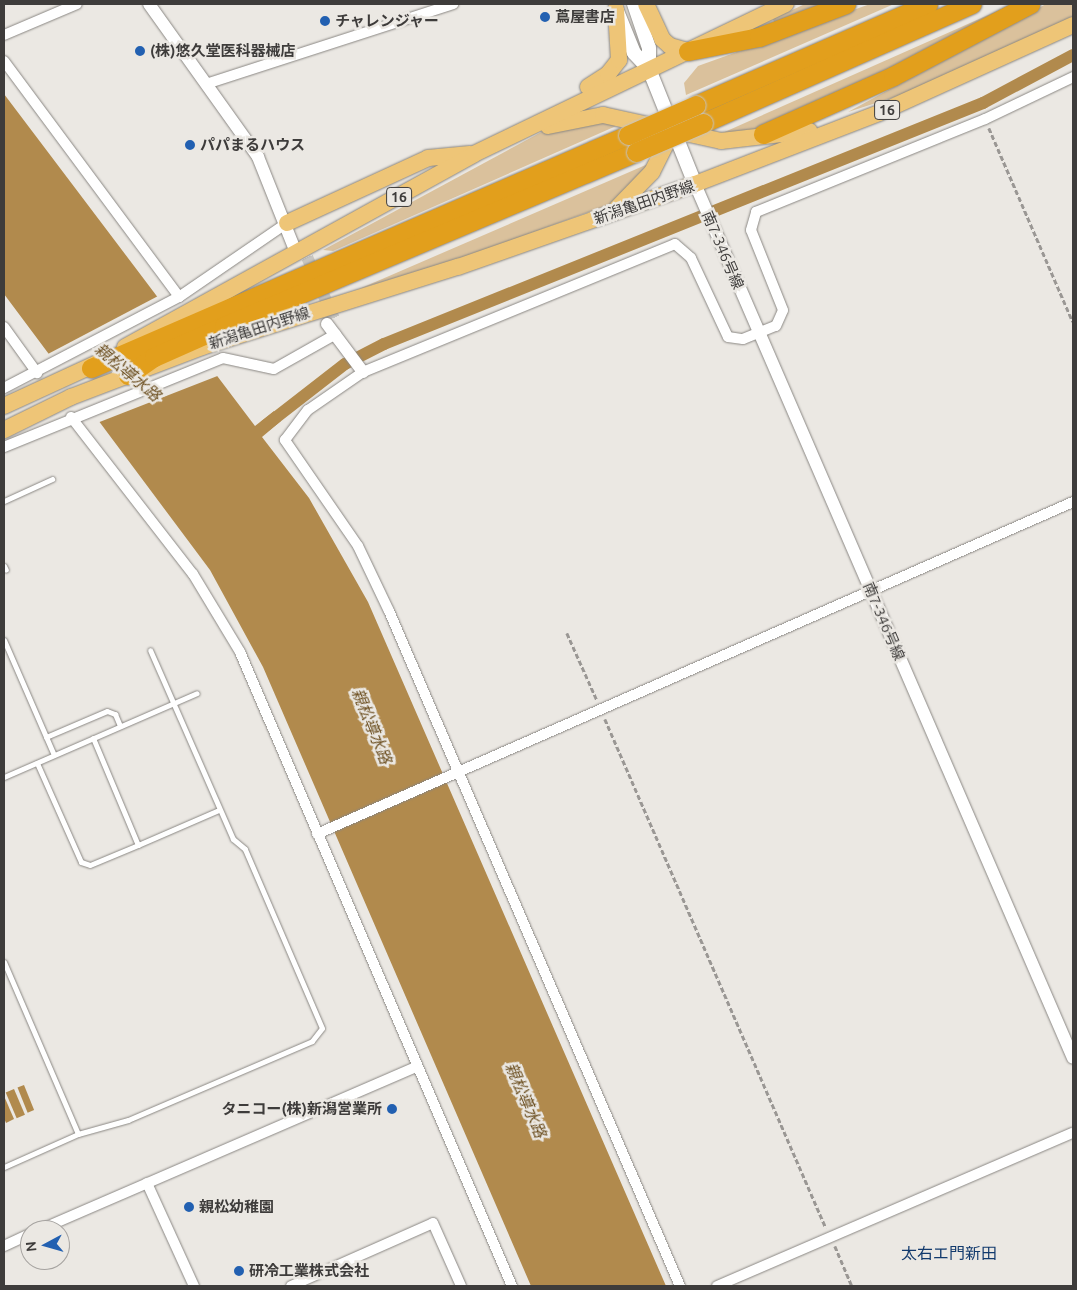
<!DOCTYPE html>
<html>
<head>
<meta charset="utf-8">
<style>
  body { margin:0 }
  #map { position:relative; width:1077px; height:1290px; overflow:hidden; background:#ebe8e3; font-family:Ubuntu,"Noto Sans JP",sans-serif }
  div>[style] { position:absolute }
  .green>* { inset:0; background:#dac19c }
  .water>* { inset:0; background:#b18a4d; transform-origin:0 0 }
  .pier>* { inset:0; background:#ebe8e3 }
  .canal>* { height:12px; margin:-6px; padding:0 6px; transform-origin:6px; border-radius:6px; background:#b18a4d }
  .tertiary-tunnel>* { height:12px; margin-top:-6px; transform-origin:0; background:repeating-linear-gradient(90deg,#c8c6c1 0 12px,transparent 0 18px) }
  .path>* { height:2.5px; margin-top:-1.25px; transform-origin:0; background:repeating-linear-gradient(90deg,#9a9794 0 5px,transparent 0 7.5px) }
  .roads { filter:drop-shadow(0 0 1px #8a8783) drop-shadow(0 0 1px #8a8783) }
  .service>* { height:5px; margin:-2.5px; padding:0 2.5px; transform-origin:2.5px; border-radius:2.5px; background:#fff }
  .minor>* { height:10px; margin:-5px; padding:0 5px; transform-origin:5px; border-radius:5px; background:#fff }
  .tertiary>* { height:12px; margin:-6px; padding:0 6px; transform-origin:6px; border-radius:6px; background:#fff }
  .secondary>* { height:14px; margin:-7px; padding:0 7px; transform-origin:7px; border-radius:7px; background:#fff }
  .primary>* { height:16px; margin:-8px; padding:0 8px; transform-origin:8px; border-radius:8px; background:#eec577 }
  .motorway>* { height:19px; margin:-9.5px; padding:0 9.5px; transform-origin:9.5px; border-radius:9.5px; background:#e29f1c }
  .bridges { filter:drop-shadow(0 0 1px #c5c4c4) drop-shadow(0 0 1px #c5c4c4) }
  .motorway-bridge>* { height:19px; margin:-9.5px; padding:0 9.5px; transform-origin:9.5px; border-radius:9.5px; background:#e29f1c }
  .dots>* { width:14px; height:14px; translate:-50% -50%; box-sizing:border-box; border:2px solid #ebe8e3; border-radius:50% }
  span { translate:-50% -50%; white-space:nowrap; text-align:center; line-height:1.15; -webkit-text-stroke:5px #ebe8e3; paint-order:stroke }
  .shield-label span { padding:1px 4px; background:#ebe8e3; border:1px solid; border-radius:4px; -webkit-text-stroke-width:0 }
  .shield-label { font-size:14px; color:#3e3c3b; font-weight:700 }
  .poi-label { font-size:15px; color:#3e3c3b; font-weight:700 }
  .left { translate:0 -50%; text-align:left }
  .right { translate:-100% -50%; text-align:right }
  .street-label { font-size:15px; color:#3e3c3b }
  .water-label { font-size:16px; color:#6d5022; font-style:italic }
  .neighbourhood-label { font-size:16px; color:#123a6d }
  .frame { position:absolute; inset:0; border:5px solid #3e3c3b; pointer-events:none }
  .north { position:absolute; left:20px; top:1220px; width:50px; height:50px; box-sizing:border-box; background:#ebe8e3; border:1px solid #a6a3a0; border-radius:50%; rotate:264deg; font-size:14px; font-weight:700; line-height:20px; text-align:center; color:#3e3c3b }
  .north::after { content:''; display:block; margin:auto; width:18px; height:22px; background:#2260b1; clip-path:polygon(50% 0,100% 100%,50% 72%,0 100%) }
</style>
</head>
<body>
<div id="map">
  <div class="green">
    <div style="clip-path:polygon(805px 4px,827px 4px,775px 24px,773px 19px)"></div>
    <div style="clip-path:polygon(870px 4px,894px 4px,686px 95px,684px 83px,698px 66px)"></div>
    <div style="clip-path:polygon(1013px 4px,861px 87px,758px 132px,711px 138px)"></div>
    <div style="clip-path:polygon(1046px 4px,1073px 4px,1073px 19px,904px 94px,848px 112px)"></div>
    <div style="clip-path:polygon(590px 120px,623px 123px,333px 251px,323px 250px,547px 129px)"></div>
    <div style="clip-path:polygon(648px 164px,613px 203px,474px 254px,359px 289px)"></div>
  </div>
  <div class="water">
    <div style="clip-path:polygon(4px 94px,255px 426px,274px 411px,281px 421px,262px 437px,309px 498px,368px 602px,666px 1286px,531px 1286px,263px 667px,210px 570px,4px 294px)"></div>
    <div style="left:24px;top:1085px;width:27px;height:7px;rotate:68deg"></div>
    <div style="left:14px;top:1089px;width:28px;height:9px;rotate:67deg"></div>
    <div style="clip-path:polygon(4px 1096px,14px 1119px,6px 1123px,4px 1118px)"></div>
  </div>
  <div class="pier">
    <div style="clip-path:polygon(160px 295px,220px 375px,97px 423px,46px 355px)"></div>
  </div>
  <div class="canal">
    <div style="left:265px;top:426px;width:101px;rotate:-37.8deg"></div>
    <div style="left:345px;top:364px;width:44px;rotate:-27.1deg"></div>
    <div style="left:384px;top:344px;width:646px;rotate:-21.92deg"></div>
    <div style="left:983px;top:103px;width:102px;rotate:-28.1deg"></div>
  </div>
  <div class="tertiary-tunnel">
    <div style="left:300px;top:241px;width:87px;rotate:66.4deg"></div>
  </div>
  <div class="path">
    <div style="left:989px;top:128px;width:211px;rotate:66.6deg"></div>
    <div style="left:567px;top:633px;width:73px;rotate:65.9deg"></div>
    <div style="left:605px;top:719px;width:555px;rotate:66.53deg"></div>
    <div style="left:835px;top:1246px;width:43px;rotate:67deg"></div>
  </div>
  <div class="roads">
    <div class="service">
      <div style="left:4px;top:501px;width:53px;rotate:-24.6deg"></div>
      <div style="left:4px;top:566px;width:4px;rotate:63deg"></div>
      <div style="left:4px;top:640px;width:125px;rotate:66.5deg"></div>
      <div style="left:46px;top:737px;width:66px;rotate:-23.1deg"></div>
      <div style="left:107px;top:711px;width:9px;rotate:21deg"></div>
      <div style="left:115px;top:714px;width:13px;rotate:67deg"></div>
      <div style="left:93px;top:738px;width:116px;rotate:67.2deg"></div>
      <div style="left:138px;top:845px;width:88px;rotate:-23.4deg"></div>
      <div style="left:37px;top:763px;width:108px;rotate:66deg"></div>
      <div style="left:81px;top:862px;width:9px;rotate:18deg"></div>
      <div style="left:90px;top:865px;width:52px;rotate:-22.6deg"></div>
      <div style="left:4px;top:777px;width:210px;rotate:-23.5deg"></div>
      <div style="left:4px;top:962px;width:187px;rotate:66.7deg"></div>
      <div style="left:78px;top:1134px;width:81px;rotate:156deg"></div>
      <div style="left:78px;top:1134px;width:52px;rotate:-15.6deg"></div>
      <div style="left:128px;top:1120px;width:200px;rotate:-23.2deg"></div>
      <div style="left:312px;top:1041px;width:16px;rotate:-52deg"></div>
      <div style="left:322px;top:1028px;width:195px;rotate:-113.3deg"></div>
      <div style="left:245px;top:849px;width:16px;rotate:-140deg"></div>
      <div style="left:233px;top:839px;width:206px;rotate:-113.7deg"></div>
    </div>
    <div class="minor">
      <div style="left:4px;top:35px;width:79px;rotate:-23deg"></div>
      <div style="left:4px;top:61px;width:294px;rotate:53.4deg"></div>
      <div style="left:206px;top:84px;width:260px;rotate:-17.9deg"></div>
      <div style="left:4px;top:327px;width:57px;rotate:54.3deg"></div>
      <div style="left:4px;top:388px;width:197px;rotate:-27.5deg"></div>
      <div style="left:179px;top:297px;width:131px;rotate:-34.4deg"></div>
      <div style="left:71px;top:417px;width:199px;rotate:52.2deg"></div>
      <div style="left:193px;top:574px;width:91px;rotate:58.9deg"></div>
      <div style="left:240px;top:652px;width:690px;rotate:66.78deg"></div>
      <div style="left:4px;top:447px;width:236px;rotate:-22.1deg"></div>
      <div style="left:223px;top:358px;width:52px;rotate:12.2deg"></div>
      <div style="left:274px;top:369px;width:71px;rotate:-29.4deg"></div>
      <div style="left:317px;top:834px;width:826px;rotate:-23.71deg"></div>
      <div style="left:147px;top:1183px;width:113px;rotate:65.5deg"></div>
      <div style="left:39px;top:1230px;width:411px;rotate:-23.4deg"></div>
      <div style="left:4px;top:1246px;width:29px;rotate:-25deg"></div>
      <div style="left:291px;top:1286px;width:155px;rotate:-23.9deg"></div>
      <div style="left:433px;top:1223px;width:69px;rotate:66deg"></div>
      <div style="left:680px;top:1286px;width:735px;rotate:-113.32deg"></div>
      <div style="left:389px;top:611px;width:72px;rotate:-115.5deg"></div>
      <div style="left:358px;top:546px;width:129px;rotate:-124.6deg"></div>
      <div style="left:285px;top:440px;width:38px;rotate:-53deg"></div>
      <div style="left:308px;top:410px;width:67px;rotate:-34.6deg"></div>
      <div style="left:363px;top:372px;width:337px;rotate:-22.3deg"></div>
      <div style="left:675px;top:244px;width:21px;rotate:41deg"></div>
      <div style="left:691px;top:258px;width:87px;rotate:64.9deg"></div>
      <div style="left:728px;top:337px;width:15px;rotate:8deg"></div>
      <div style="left:743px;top:339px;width:35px;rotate:-22deg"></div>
      <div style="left:776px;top:326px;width:17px;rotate:-66deg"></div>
      <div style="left:783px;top:310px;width:86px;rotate:-111.8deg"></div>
      <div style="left:751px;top:230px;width:19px;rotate:-74deg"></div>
      <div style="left:756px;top:212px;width:247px;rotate:-22.1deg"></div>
      <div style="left:985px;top:119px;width:98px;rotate:-25.5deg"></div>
      <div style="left:717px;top:1286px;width:387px;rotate:-23.3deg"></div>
    </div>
    <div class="tertiary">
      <div style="left:149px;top:4px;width:188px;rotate:54.5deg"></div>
      <div style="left:258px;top:157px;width:95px;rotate:68.3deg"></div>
      <div style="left:695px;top:184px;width:952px;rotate:66.61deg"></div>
      <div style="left:327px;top:324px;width:60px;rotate:53.1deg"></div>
    </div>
    <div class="secondary">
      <div style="left:634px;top:4px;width:46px;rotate:71.2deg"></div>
      <div style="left:649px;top:48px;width:21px;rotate:90deg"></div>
      <div style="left:617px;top:11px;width:45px;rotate:68deg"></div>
      <div style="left:634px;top:53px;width:22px;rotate:47deg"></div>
      <div style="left:649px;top:69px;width:124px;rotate:68.2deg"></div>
    </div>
    <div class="primary">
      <div style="left:646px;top:4px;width:38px;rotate:65deg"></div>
      <div style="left:662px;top:39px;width:11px;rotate:41deg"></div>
      <div style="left:670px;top:46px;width:19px;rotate:16deg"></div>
      <div style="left:588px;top:87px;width:24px;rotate:-33deg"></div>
      <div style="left:608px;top:74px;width:18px;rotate:-52deg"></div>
      <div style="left:619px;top:60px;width:51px;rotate:-93.4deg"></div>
      <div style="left:548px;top:126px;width:56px;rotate:-11.3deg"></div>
      <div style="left:603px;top:115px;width:121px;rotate:12.4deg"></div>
      <div style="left:721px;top:141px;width:89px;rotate:-6.5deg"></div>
      <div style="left:617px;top:208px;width:50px;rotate:-45.8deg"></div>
      <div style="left:652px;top:172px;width:45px;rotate:-63.4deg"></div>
      <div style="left:287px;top:223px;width:155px;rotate:-24.7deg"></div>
      <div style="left:428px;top:158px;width:42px;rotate:-5.4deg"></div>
      <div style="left:125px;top:347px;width:399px;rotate:-28.9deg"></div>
      <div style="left:474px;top:154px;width:346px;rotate:-25.7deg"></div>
      <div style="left:4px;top:406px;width:108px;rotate:-24.7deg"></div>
      <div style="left:4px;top:430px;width:75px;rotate:-26.2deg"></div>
      <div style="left:71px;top:397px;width:140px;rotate:-20.9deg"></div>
      <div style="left:202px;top:347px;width:268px;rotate:-17.4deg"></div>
      <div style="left:458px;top:267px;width:251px;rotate:-19.3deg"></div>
      <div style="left:695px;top:184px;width:197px;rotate:-21.1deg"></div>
      <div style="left:879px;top:113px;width:213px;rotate:-24.4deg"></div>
    </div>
    <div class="motorway">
      <div style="left:688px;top:51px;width:72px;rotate:-11.2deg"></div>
      <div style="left:759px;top:37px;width:93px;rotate:-20.8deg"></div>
      <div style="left:696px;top:105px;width:253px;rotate:-23.5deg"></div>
      <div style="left:703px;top:123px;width:294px;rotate:-23.9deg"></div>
      <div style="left:763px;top:134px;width:142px;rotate:-24deg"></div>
      <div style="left:893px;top:76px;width:155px;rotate:-27.7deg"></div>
      <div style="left:91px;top:368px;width:585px;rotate:-23.46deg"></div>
      <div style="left:128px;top:375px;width:32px;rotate:-35deg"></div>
      <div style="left:154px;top:357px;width:77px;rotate:-23.9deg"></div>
      <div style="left:224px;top:326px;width:447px;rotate:-22.9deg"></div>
    </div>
  </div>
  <div class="bridges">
    <div class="motorway-bridge">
      <div style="left:628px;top:135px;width:74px;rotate:-23.8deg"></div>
      <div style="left:636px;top:152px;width:73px;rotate:-23.4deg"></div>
    </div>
  </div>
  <div class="dots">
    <div style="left:545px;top:17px;background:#2260b1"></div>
    <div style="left:325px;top:21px;background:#2260b1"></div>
    <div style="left:140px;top:51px;background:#2260b1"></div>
    <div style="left:190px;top:145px;background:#2260b1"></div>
    <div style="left:392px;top:1109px;background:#2260b1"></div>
    <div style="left:189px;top:1207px;background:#2260b1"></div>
    <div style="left:239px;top:1271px;background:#2260b1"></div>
  </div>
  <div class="shield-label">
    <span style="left:887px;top:110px">16</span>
    <span style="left:399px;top:197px">16</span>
  </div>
  <div class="poi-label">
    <span class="left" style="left:555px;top:17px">蔦屋書店</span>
    <span class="left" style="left:335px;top:21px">チャレンジャー</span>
    <span class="left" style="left:150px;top:51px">(株)悠久堂医科器械店</span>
    <span class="left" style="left:200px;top:145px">パパまるハウス</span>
    <span class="right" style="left:382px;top:1109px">タニコー(株)新潟営業所</span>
    <span class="left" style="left:199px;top:1207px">親松幼稚園</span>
    <span class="left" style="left:249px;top:1271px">研冷工業株式会社</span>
  </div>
  <div class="street-label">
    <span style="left:644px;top:202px;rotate:-19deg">新潟亀田内野線</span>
    <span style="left:723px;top:250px;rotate:67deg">南7-346号線</span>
    <span style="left:259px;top:328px;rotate:-18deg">新潟亀田内野線</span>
    <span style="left:884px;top:621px;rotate:67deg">南7-346号線</span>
  </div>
  <div class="water-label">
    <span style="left:128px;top:372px;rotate:40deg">親松導水路</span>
    <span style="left:372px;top:726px;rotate:68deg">親松導水路</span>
    <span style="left:526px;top:1100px;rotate:67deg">親松導水路</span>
  </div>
  <div class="neighbourhood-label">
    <span style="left:949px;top:1253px">太右エ門新田</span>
  </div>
  <div class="frame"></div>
  <div class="north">N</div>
</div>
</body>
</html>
